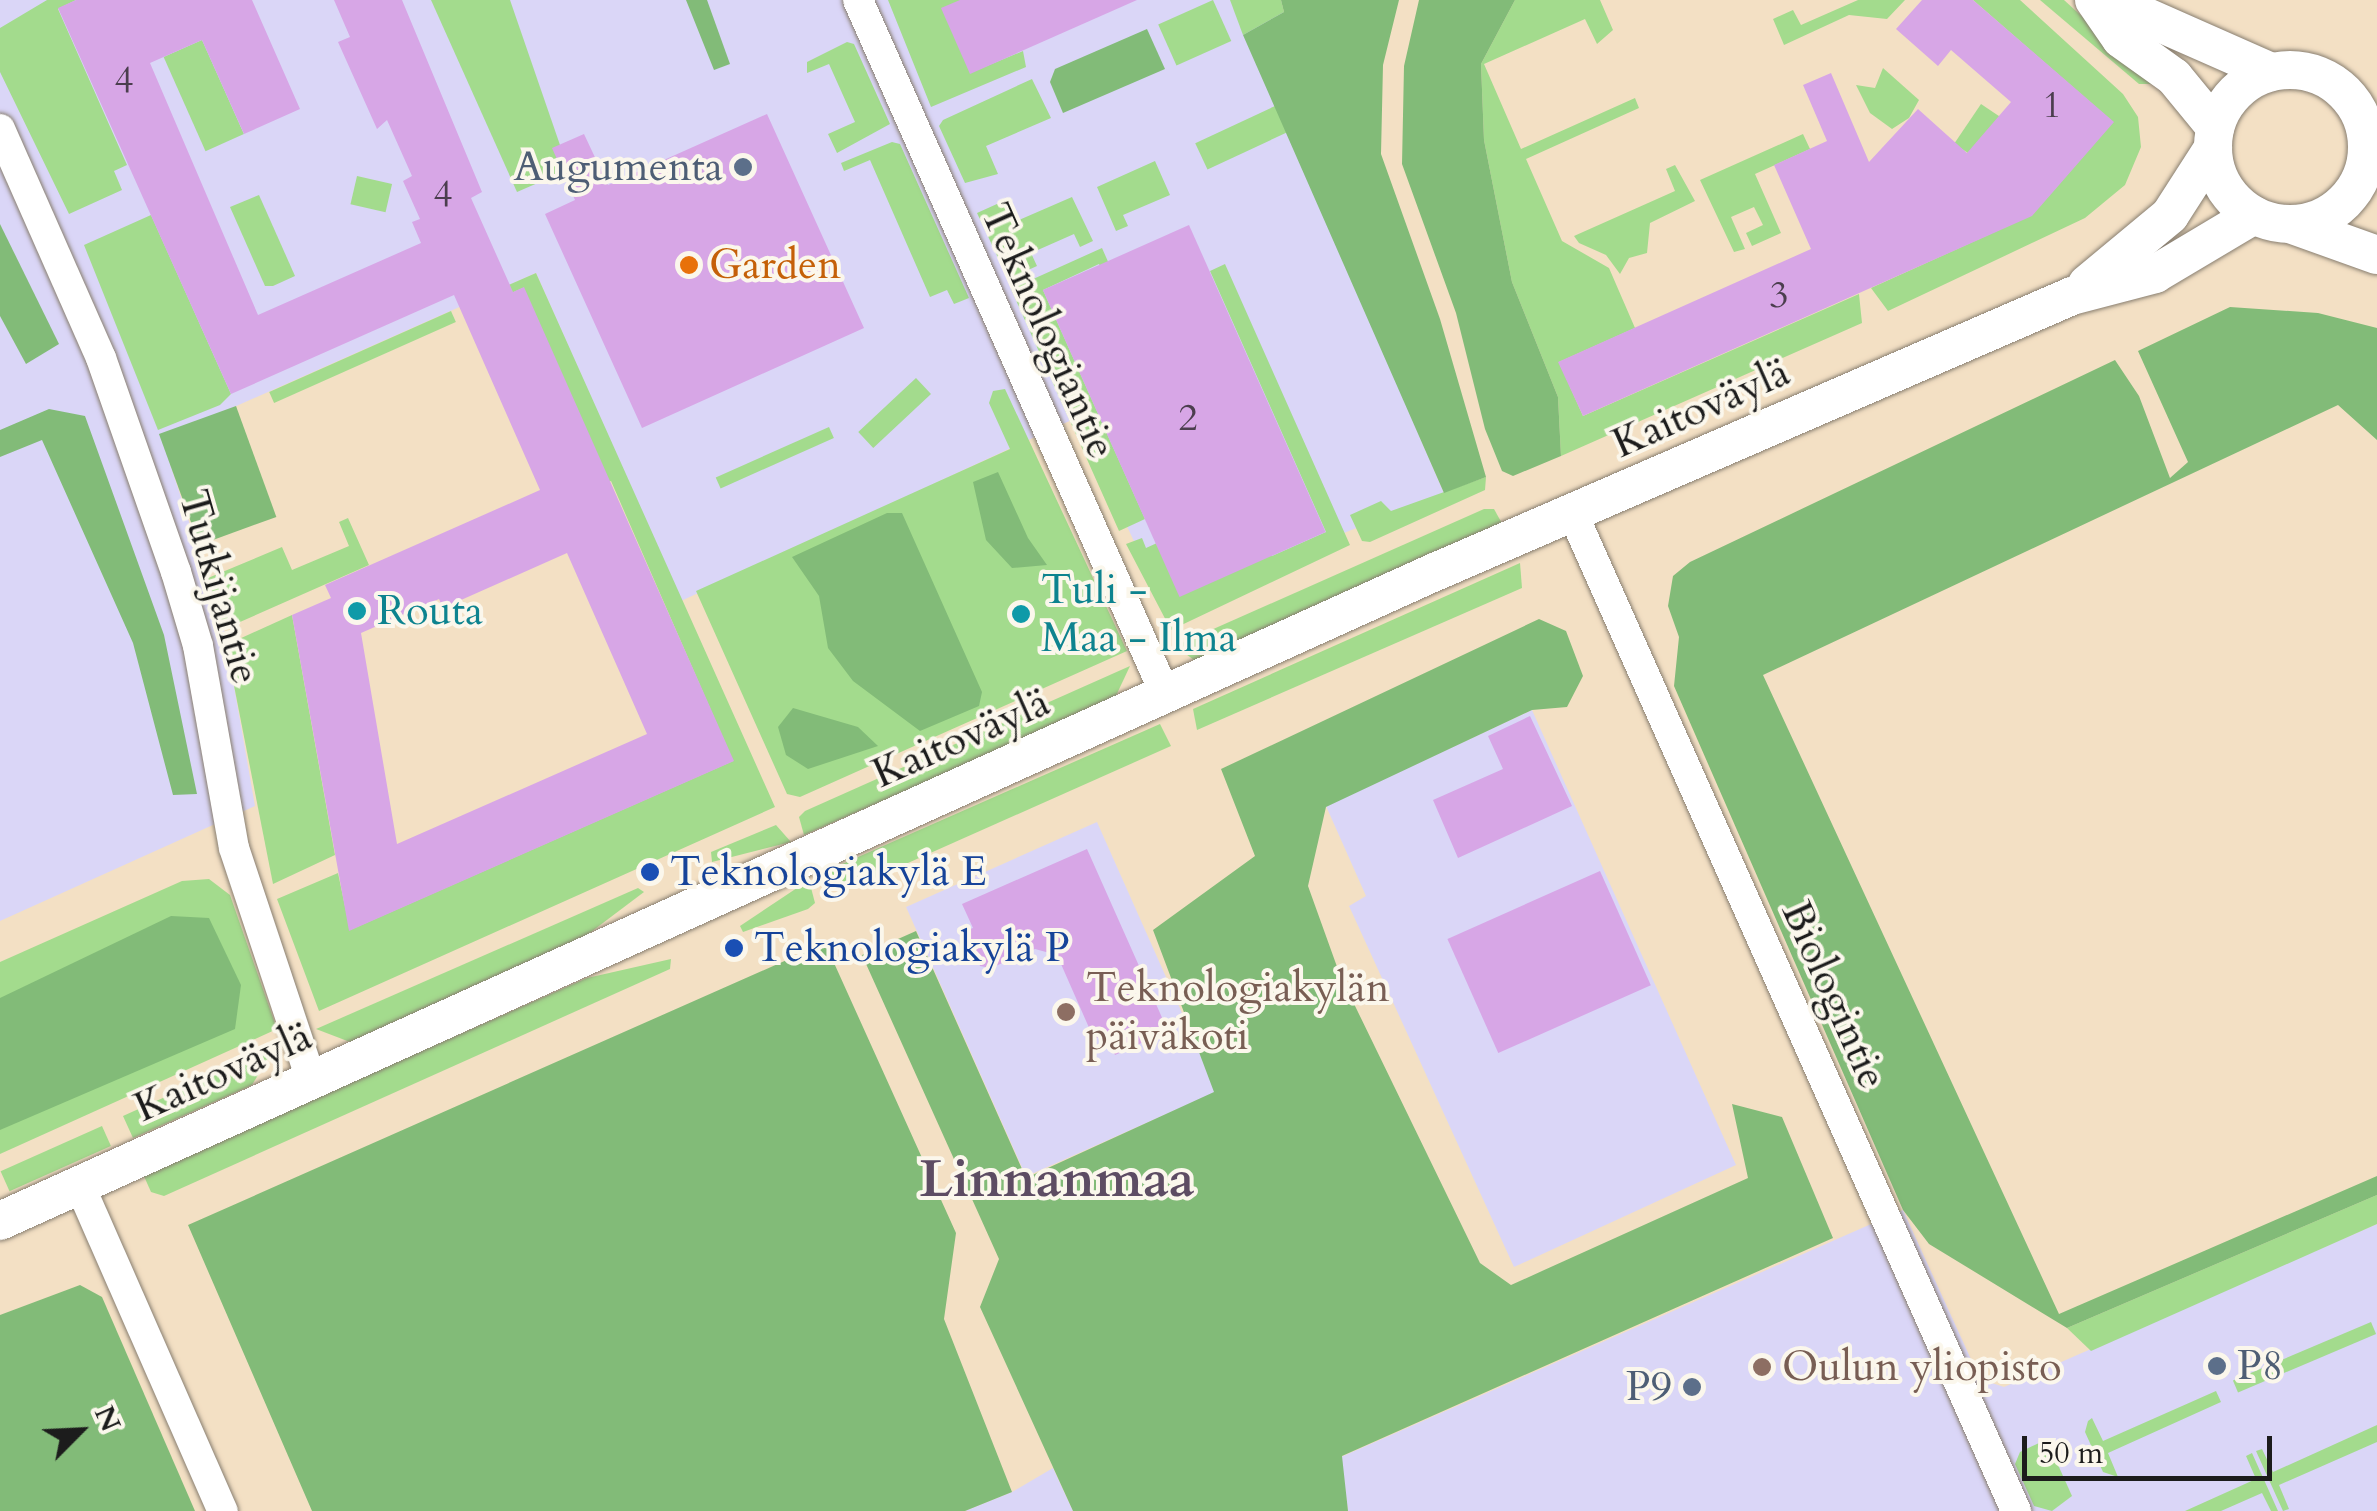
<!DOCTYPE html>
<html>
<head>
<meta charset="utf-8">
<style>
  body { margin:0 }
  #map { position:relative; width:2377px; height:1511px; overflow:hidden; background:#f3e0c4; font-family:Cardo,serif }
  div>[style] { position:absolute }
  .built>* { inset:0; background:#dad6f7; transform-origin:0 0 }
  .green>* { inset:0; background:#a3db8d; transform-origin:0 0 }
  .forest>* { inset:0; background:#82bb78; transform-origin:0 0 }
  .building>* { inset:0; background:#d7a6e6; transform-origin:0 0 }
  .roads { filter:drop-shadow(0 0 2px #887e70) drop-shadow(0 0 2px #887e70) }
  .minor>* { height:30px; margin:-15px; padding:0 15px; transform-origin:15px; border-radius:15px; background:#fff }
  .tertiary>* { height:38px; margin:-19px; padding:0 19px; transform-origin:19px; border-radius:19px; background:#fff }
  .tertiary>.ring { margin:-19px; padding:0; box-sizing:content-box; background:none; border:38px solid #fff; border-radius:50% }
  .dots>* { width:28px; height:28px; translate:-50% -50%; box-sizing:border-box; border:5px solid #fbf7ec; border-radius:50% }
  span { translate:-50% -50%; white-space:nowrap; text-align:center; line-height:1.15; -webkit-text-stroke:8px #fbf7ec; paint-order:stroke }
  .number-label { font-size:38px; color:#4b3e4e }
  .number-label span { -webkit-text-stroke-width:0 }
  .service-label { font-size:42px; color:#4e5e75 }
  .right { translate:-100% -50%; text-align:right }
  .left { translate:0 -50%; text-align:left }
  .food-label { font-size:42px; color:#c56008 }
  .street-label { font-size:42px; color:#1c1c1c }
  .culture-label { font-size:42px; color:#0d838f }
  .transit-label { font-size:42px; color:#164399 }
  .education-label { font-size:42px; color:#785e54 }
  .district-label { font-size:52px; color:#5d4c63; font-weight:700 }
  .north { position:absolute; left:30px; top:1381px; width:100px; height:100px; -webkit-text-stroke:8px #fbf7ec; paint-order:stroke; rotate:66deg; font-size:28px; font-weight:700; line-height:40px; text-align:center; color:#1c1c1c }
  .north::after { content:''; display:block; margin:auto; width:35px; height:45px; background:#1c1c1c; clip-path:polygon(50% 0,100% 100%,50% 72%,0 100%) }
  .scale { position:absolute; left:2022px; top:1436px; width:250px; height:45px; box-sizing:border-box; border:5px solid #1c1c1c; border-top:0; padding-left:12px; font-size:30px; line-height:35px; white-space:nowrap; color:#1c1c1c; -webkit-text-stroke:8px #fbf7ec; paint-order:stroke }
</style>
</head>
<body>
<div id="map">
  <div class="built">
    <div style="clip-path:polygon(0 0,1281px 0,1320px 206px,1444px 493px,1164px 605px,1076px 418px,681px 601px,536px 273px,162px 439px,224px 629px,255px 806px,0 921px)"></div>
    <div style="clip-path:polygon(1532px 710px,1736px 1165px,1514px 1267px,1349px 906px,1366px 896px,1326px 806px)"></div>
    <div style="left:1097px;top:822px;width:295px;height:209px;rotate:66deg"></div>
    <div style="clip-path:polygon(1903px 1210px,1980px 1379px,2004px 1387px,2377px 1224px,2377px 1511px,1348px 1511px,1341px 1457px)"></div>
    <div style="clip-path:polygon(1053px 1468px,1073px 1511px,965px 1511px,1012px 1492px)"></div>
  </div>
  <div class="green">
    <div style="clip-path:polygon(47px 0,76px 0,58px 9px,127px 165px,114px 171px,122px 190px,69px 214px,0 72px,0 28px)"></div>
    <div style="clip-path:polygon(431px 0,510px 0,560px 145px,563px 172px,517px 192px)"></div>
    <div style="clip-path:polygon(888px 0,960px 0,970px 73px,1023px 51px,1026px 67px,931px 107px)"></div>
    <div style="left:1213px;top:0;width:45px;height:60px;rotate:66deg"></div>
    <div style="clip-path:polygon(1230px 0,1281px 0,1284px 12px,1243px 35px)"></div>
    <div style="clip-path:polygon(1515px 0,1600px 0,1613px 30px,1597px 44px,1585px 19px,1484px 64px,1521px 149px,1635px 98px,1639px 108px,1526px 159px,1562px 241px,1609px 268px,1635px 328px,1559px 362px,1583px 416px,1859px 294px,1862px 323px,1561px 456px,1558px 397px,1512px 282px,1484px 140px,1481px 64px)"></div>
    <div style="clip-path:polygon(1858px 0,1905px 0,1887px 19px,1849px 15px,1784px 45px,1773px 19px,1793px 10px,1801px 25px)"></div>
    <div style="clip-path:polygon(1973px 0,2020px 0,2123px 94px,2138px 117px,2141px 147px,2125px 185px,2085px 218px,1888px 311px,1871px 288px,2032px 215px,2113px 122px)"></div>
    <div style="clip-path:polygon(2040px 0,2064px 0,2156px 84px,2139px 84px)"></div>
    <div style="left:202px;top:40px;width:103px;height:42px;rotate:66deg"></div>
    <div style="clip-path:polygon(847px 42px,854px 44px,890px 124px,837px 153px,828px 134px,855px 122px,829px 64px,807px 73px,807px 62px)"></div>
    <div style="clip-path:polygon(1883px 68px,1919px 100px,1909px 118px,1892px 129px,1870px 113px,1856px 85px,1875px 88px)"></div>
    <div style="clip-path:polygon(1032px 79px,1051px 118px,986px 146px,998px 174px,965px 183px,939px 126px,943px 120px)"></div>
    <div style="left:1981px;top:104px;width:22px;height:48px;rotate:34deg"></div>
    <div style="left:1275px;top:106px;width:29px;height:88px;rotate:65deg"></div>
    <div style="clip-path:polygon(1803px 134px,1810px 149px,1755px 174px,1781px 233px,1752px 246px,1746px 233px,1763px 225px,1754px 207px,1731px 217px,1745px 249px,1734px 252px,1700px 180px)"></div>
    <div style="clip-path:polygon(892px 142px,900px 144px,969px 298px,954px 304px,947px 290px,930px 297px,870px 160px,844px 171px,841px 163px)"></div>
    <div style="clip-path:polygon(1155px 161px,1170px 195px,1123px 215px,1128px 226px,1116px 231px,1097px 187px)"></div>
    <div style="clip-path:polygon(1675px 165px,1695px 201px,1650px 223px,1647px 253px,1629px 258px,1620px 274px,1606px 255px,1579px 243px,1574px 236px,1675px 191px,1666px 169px)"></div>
    <div style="left:357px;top:176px;width:36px;height:29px;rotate:13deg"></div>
    <div style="clip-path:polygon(259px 195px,295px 276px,273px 286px,265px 286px,230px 207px)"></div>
    <div style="clip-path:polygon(1072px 197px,1093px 241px,1080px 247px,1074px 234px,1031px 253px,1037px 266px,1008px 279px,977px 213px,1008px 199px,1019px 220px)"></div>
    <div style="clip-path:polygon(151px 215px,231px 394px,220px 405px,158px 430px,84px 245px)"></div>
    <div style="clip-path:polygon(1102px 248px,1132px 316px,1124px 320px,1099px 264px,1043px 290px,1145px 519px,1119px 531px,1011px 289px)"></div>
    <div style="clip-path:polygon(1225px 264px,1350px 545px,1171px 630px,1126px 544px,1142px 538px,1146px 548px,1157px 543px,1272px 556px,1326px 532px,1210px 271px)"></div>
    <div style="clip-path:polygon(536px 273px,775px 807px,319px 1011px,277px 899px,338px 873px,350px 930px,733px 761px,611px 481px,600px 485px,523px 288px,482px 306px,479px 298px)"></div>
    <div style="left:451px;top:311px;width:12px;height:199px;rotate:66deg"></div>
    <div style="left:916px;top:378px;width:22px;height:79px;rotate:47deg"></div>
    <div style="clip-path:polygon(1005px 389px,1127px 651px,800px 797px,787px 794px,696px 591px,1010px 449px,989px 403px,993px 391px)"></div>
    <div style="left:829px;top:427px;width:12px;height:124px;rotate:66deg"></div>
    <div style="clip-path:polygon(1486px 477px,1485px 490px,1370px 542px,1362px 541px,1350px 515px,1381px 501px,1391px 511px)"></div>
    <div style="clip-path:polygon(1484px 509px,1494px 509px,1504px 527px,1205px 660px,1194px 660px,1175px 646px)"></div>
    <div style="clip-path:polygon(348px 518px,369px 565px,224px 629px,208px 578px,282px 547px,292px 570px,349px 546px,339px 522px)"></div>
    <div style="clip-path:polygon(1520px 563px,1522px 588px,1197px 730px,1193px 709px)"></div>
    <div style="clip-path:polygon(292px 615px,335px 855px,273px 884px,226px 645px)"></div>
    <div style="clip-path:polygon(1130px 666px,1114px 700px,804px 835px,799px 817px,805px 811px)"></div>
    <div style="clip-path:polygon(1160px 724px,1171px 746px,845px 891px,829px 884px,824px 872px)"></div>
    <div style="clip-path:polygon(776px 825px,791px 842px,712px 862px,711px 852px)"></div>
    <div style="clip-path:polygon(209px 879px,230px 895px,277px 1029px,0 1154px,0 962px,182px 881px)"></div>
    <div style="clip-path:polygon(809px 880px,815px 903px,808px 909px,743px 932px,740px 926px)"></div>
    <div style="clip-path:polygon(638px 888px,644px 892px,587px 935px,350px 1042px,316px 1029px)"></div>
    <div style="clip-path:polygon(671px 959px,670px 969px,164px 1196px,151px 1192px,143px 1174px,587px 978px)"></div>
    <div style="clip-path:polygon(274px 1048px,252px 1085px,133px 1138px,123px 1116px)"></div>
    <div style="left:102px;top:1126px;width:22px;height:111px;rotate:66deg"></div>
    <div style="clip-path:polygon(2377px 1195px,2377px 1224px,2091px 1351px,2067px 1328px)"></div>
    <div style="left:2371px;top:1322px;width:13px;height:150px;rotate:67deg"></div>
    <div style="clip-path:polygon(2216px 1391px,2221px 1402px,2108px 1453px,2118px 1477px,2103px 1472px,2085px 1432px,2088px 1421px,2092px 1418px,2103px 1441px)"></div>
    <div style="clip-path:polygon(2377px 1425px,2377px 1442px,2279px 1485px,2289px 1509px,2283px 1511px,2256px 1451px,2262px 1449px,2273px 1472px)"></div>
    <div style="clip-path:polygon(2039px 1443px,2050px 1447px,2072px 1496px,2052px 1511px,2034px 1506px,2015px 1464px,2020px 1452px)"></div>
    <div style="clip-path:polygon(2252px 1453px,2278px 1511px,2271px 1511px,2262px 1493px,2221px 1511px,2185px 1511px,2256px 1479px,2246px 1456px)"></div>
  </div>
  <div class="forest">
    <div style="clip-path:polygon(686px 0,707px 0,730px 64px,714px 70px)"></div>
    <div style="clip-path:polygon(1281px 0,1399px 0,1383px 65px,1381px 154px,1440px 319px,1486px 477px,1444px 493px,1243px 35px,1284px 12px)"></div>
    <div style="clip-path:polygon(1419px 0,1515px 0,1481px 64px,1484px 140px,1512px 282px,1558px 397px,1561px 456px,1513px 476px,1502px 471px,1485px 429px,1456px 313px,1402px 164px,1404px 66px)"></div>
    <div style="clip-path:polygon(1147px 29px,1165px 69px,1063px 113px,1050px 82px,1055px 69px)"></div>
    <div style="clip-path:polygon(0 224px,59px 344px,26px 364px,0 316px)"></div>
    <div style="clip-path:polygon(2230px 307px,2318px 313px,2377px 328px,2377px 440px,2338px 405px,1763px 675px,2059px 1314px,2377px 1176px,2377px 1195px,2067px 1328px,1929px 1244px,1903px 1210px,1674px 686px,1679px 637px,1668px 606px,1673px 576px,1690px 562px,2115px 360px,2139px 396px,2170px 478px,2188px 462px,2138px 351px)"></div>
    <div style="left:236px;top:406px;width:118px;height:82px;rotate:70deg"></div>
    <div style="clip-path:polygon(49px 409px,85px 416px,164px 635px,197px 794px,173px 795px,133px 643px,42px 440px,0 457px,0 430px)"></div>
    <div style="clip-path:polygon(998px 472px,1028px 538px,1047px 565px,1012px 568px,986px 540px,973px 482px)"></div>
    <div style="clip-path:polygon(887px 513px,902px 513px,982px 692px,979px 706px,920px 731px,853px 681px,828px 648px,819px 596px,792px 557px)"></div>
    <div style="clip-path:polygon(1539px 619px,1566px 631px,1583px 676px,1567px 707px,1532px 710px,1326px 807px,1308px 886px,1340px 975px,1480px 1263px,1511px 1285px,1748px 1178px,1732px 1104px,1782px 1117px,1833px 1238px,1342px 1456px,1348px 1511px,1073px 1511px,980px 1307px,999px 1259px,862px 955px,916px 931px,1026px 1178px,1214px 1092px,1153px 930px,1255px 856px,1221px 769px)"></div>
    <div style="clip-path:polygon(793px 708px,858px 727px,878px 746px,808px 769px,786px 755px,778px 727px)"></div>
    <div style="clip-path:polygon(171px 916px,209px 918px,241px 985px,235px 1029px,0 1130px,0 998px)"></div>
    <div style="clip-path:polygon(825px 943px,956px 1233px,944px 1319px,1012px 1492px,965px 1511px,312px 1511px,188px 1225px)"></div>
    <div style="clip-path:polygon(80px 1285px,102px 1297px,195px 1511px,0 1511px,0 1315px)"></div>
  </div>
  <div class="building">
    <div style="clip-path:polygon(evenodd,76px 0,252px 0,300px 109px,244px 134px,202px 40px,150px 63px,258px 315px,421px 243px,412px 222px,420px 219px,403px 181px,412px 176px,387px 120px,377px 129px,338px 42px,350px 37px,334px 0,402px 0,482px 192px,471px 198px,513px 292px,524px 287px,734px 761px,349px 931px,292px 615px,331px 598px,325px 585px,540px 490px,454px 295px,231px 394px,58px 8px,76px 0,567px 553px,647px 734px,397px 844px,361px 633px,439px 599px,443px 608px,567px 553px)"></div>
    <div style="clip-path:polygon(960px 0,1137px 0,970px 74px,941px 8px)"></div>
    <div style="clip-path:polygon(1922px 0,1973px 0,2114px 122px,2032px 216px,1583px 416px,1558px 362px,1811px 249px,1774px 165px,1827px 141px,1803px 85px,1831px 73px,1869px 162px,1918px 109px,1967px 153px,2011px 102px,1951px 50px,1938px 66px,1896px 29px)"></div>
    <div style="clip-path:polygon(767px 114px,864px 328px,642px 428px,545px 214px,575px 200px,552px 148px,584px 134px,608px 185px)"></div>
    <div style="left:1189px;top:225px;width:336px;height:160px;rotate:66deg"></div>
    <div style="clip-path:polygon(1530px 716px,1572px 806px,1458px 858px,1433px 800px,1503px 769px,1488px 736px)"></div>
    <div style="clip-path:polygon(1087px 849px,1168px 1031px,1115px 1055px,1106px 1034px,1094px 1039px,1057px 955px,1035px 949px,991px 968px,980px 966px,965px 931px,973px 928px,962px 904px)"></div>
    <div style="left:1600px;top:871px;width:125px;height:167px;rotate:66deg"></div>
  </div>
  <div class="roads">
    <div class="minor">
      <div style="left:858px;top:0;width:761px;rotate:66.13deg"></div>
      <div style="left:0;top:129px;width:250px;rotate:66.2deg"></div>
      <div style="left:101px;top:358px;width:227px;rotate:70.7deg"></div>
      <div style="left:176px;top:572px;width:77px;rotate:73.4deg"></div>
      <div style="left:198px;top:646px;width:205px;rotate:79.9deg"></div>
      <div style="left:234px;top:848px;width:247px;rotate:71.6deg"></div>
      <div style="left:1573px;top:514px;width:1091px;rotate:66.04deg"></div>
      <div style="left:80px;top:1186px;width:355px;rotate:66.3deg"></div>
    </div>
    <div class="tertiary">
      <div style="left:2094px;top:0;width:47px;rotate:55.3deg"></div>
      <div style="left:2121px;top:39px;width:65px;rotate:35.6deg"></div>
      <div style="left:2174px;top:77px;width:65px;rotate:50.6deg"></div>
      <div style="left:2108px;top:0;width:178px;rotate:23.8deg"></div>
      <div class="ring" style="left:2213px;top:70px;width:116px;height:116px"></div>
      <div style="left:2293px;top:225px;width:89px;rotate:19.7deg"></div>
      <div style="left:2087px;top:284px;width:108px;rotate:-39.7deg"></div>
      <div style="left:2170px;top:215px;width:80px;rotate:-57.3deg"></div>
      <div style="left:0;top:1221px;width:1575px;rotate:-24.34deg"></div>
      <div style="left:1435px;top:572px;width:694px;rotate:-23.43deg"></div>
      <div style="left:2072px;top:296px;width:86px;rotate:-14.8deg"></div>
      <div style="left:2155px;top:274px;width:115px;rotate:-30.8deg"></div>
    </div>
  </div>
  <div class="dots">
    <div style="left:743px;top:167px;background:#5c6f8a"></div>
    <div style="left:689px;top:265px;background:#e8710a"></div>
    <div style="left:357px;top:611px;background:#0f9aa8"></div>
    <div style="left:1021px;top:614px;background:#0f9aa8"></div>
    <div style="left:650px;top:872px;background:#1a4fb4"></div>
    <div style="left:734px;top:948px;background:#1a4fb4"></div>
    <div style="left:1066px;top:1012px;background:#8d6e63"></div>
    <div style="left:2217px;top:1366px;background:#5c6f8a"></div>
    <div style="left:1762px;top:1367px;background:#8d6e63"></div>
    <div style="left:1692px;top:1387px;background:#5c6f8a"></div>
  </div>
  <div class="number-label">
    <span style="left:124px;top:81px">4</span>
    <span style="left:2052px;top:106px">1</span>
    <span style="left:443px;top:195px">4</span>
    <span style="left:1779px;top:296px">3</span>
    <span style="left:1188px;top:419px">2</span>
  </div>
  <div class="service-label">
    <span class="right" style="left:723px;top:167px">Augumenta</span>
    <span class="left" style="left:2237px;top:1366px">P8</span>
    <span class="right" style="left:1672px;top:1387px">P9</span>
  </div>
  <div class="food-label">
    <span class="left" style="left:709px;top:265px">Garden</span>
  </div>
  <div class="street-label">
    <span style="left:1048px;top:331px;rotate:66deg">Teknologiantie</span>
    <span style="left:1701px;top:408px;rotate:-24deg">Kaitoväylä</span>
    <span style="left:219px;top:587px;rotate:74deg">Tutkijantie</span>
    <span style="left:961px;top:738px;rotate:-24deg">Kaitoväylä</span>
    <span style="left:1834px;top:995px;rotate:66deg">Biologintie</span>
    <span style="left:223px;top:1072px;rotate:-24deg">Kaitoväylä</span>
  </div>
  <div class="culture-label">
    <span class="left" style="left:1041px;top:614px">Tuli -<br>Maa - Ilma</span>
    <span class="left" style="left:377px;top:611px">Routa</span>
  </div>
  <div class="transit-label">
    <span class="left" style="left:670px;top:872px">Teknologiakylä E</span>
    <span class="left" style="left:754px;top:948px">Teknologiakylä P</span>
  </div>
  <div class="education-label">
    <span class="left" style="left:1086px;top:1012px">Teknologiakylän<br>päiväkoti</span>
    <span class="left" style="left:1782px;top:1367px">Oulun yliopisto</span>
  </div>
  <div class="district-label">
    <span style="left:1057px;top:1181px">Linnanmaa</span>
  </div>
  <div class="north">N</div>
  <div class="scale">50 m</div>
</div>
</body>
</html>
